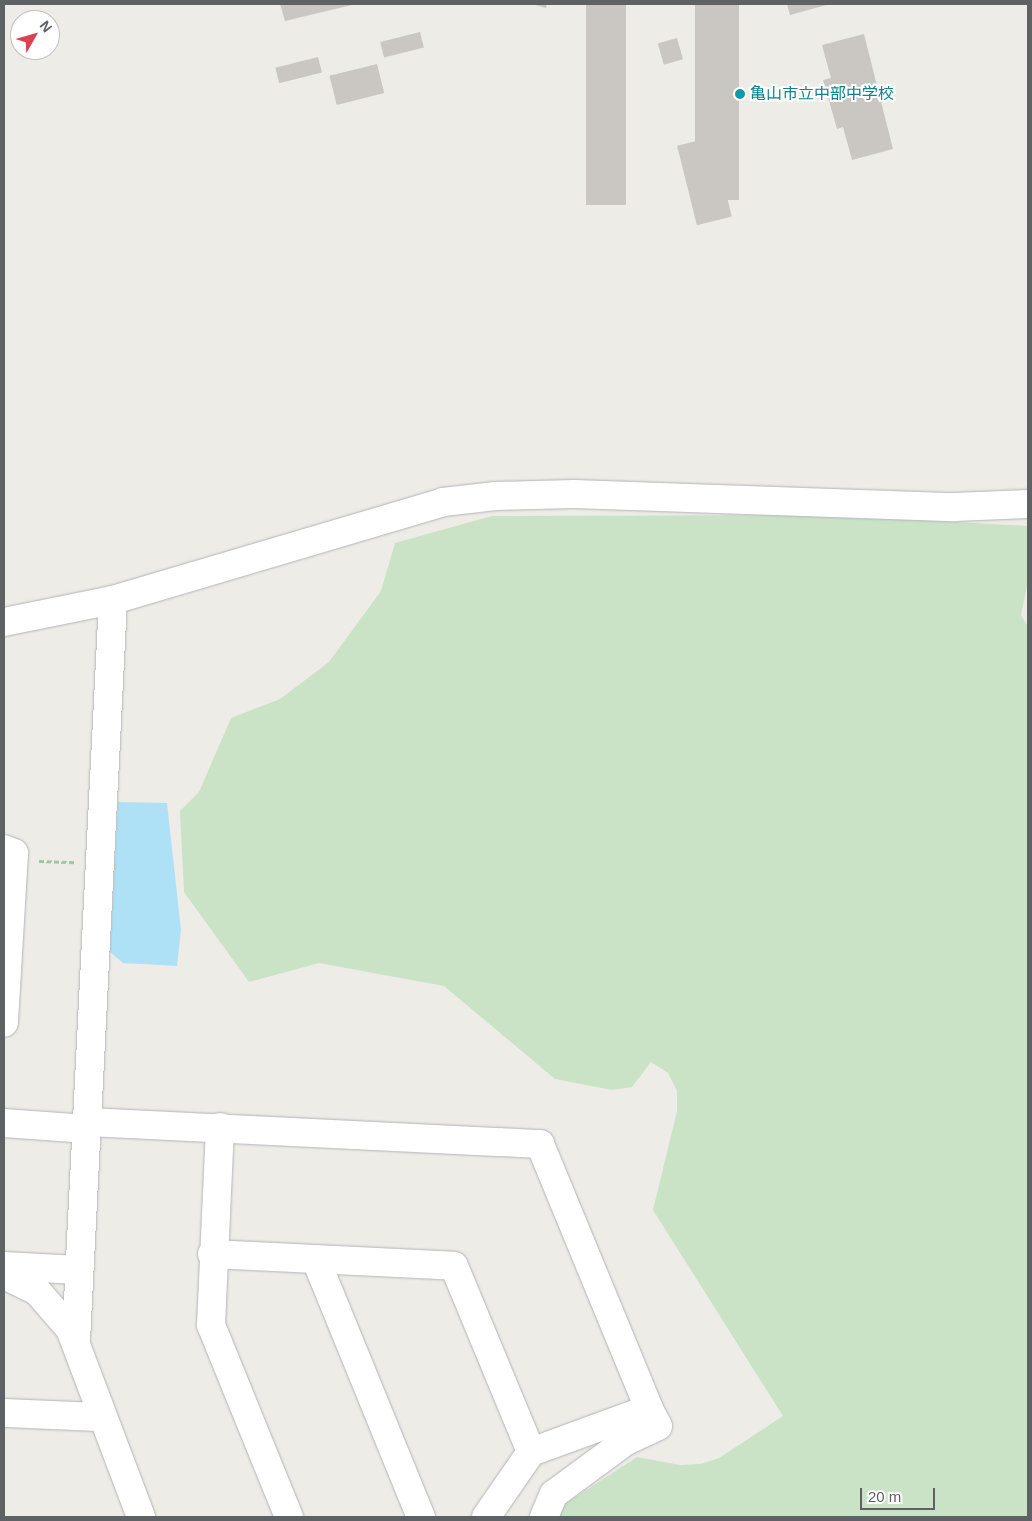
<!DOCTYPE html>
<html>
<head>
<meta charset="utf-8">
<style>
  body { margin:0 }
  #map { position:relative; width:1032px; height:1521px; overflow:hidden; background:#eeece6; font-family:Arial,"Noto Sans JP",sans-serif }
  div>[style] { position:absolute }
  .green>* { inset:0; background:#cae3c6 }
  .water>* { inset:0; background:#afe1f6 }
  .building>* { inset:0; background:#cac7c3; transform-origin:0 0 }
  .path>* { height:3px; margin-top:-1.5px; transform-origin:0; background:repeating-linear-gradient(90deg,#a1c6a6 0 5px,transparent 0 7.5px) }
  .roads { filter:drop-shadow(0 0 1px #b1b4b7) drop-shadow(0 0 1px #b1b4b7) }
  .street>* { height:28px; margin:-14px; padding:0 14px; transform-origin:14px; border-radius:14px; background:#fff }
  .secondary>* { height:28px; margin:-14px; padding:0 14px; transform-origin:14px; border-radius:14px; background:#fff }
  .dots>* { width:14px; height:14px; translate:-50% -50%; box-sizing:border-box; border:2px solid #fff; border-radius:50% }
  span { translate:-50% -50%; white-space:nowrap; text-align:center; line-height:1.15; -webkit-text-stroke:4px #fff; paint-order:stroke }
  .culture-label { font-size:16px; color:#0d838f }
  .left { translate:0 -50%; text-align:left }
  .frame { position:absolute; inset:0; border:5px solid #5e6265; pointer-events:none }
  .north { position:absolute; left:10px; top:10px; width:50px; height:50px; box-sizing:border-box; background:#fff; border:1px solid #bfc0c1; border-radius:50%; rotate:52deg; font-size:14px; font-weight:700; line-height:20px; text-align:center; color:#5e6265 }
  .north::after { content:''; display:block; margin:auto; width:18px; height:22px; background:#d8434d; clip-path:polygon(50% 0,100% 100%,50% 72%,0 100%) }
  .scale { position:absolute; left:860px; top:1488px; width:75px; height:22px; box-sizing:border-box; border:2px solid #5e6265; border-top:0; padding-left:6px; font-size:15px; line-height:18px; white-space:nowrap; color:#5e6265; -webkit-text-stroke:4px #fff; paint-order:stroke }
</style>
</head>
<body>
<div id="map">
  <div class="green">
    <div style="clip-path:polygon(836px 515px,1028px 526px,1028px 581px,1021px 615px,1028px 627px,1028px 1517px,557px 1517px,562px 1506px,637px 1457px,680px 1465px,700px 1464px,719px 1458px,783px 1416px,653px 1210px,677px 1111px,677px 1091px,668px 1073px,651px 1062px,632px 1087px,612px 1090px,555px 1079px,444px 986px,319px 963px,249px 982px,184px 892px,180px 811px,199px 792px,231px 718px,280px 699px,329px 662px,381px 591px,395px 543px,492px 516px)"></div>
  </div>
  <div class="water">
    <div style="clip-path:polygon(118px 802px,167px 803px,181px 930px,177px 966px,123px 963px,110px 952px)"></div>
  </div>
  <div class="building">
    <div style="clip-path:polygon(280px 4px,356px 4px,285px 21px)"></div>
    <div style="clip-path:polygon(532px 4px,547px 4px,546px 8px)"></div>
    <div style="left:586px;top:4px;width:40px;height:201px"></div>
    <div style="left:695px;top:4px;width:44px;height:196px"></div>
    <div style="clip-path:polygon(787px 4px,830px 4px,790px 15px)"></div>
    <div style="left:420px;top:32px;width:16px;height:41px;rotate:76deg"></div>
    <div style="clip-path:polygon(864px 34px,893px 149px,852px 160px,843px 127px,837px 129px,823px 80px,831px 78px,822px 45px)"></div>
    <div style="left:677px;top:38px;width:22px;height:20px;rotate:74deg"></div>
    <div style="left:318px;top:57px;width:16px;height:44px;rotate:76deg"></div>
    <div style="left:377px;top:64px;width:30px;height:49px;rotate:76deg"></div>
    <div style="left:712px;top:137px;width:82px;height:36px;rotate:76deg"></div>
  </div>
  <div class="path">
    <div style="left:39px;top:861px;width:36px;rotate:2deg"></div>
  </div>
  <div class="roads">
    <div class="street">
      <div style="left:4px;top:622px;width:111px;rotate:-11.4deg"></div>
      <div style="left:4px;top:849px;width:11px;rotate:22deg"></div>
      <div style="left:14px;top:853px;width:170px;rotate:93.4deg"></div>
      <div style="left:88px;top:1122px;width:453px;rotate:2.8deg"></div>
      <div style="left:540px;top:1144px;width:287px;rotate:67.6deg"></div>
      <div style="left:649px;top:1409px;width:126px;rotate:160deg"></div>
      <div style="left:531px;top:1452px;width:79px;rotate:124.7deg"></div>
      <div style="left:4px;top:1123px;width:83px;rotate:4.1deg"></div>
      <div style="left:220px;top:1127px;width:198px;rotate:92.6deg"></div>
      <div style="left:211px;top:1325px;width:207px;rotate:67.9deg"></div>
      <div style="left:212px;top:1254px;width:242px;rotate:2.8deg"></div>
      <div style="left:454px;top:1266px;width:201px;rotate:67.5deg"></div>
      <div style="left:316px;top:1260px;width:278px;rotate:67.8deg"></div>
      <div style="left:4px;top:1266px;width:74px;rotate:3.1deg"></div>
      <div style="left:76px;top:1341px;width:742px;rotate:-87.14deg"></div>
      <div style="left:113px;top:600px;width:344px;rotate:-16.5deg"></div>
      <div style="left:443px;top:502px;width:53px;rotate:-6.5deg"></div>
      <div style="left:496px;top:496px;width:78px;rotate:-1.5deg"></div>
      <div style="left:574px;top:494px;width:380px;rotate:2deg"></div>
      <div style="left:954px;top:507px;width:74px;rotate:-2.3deg"></div>
      <div style="left:4px;top:1413px;width:97px;rotate:2.4deg"></div>
      <div style="left:544px;top:1517px;width:25px;rotate:-67deg"></div>
      <div style="left:554px;top:1494px;width:89px;rotate:-36.4deg"></div>
      <div style="left:626px;top:1441px;width:35px;rotate:-25deg"></div>
      <div style="left:658px;top:1426px;width:19px;rotate:-118deg"></div>
    </div>
    <div class="secondary">
      <div style="left:4px;top:1275px;width:37px;rotate:26deg"></div>
      <div style="left:37px;top:1291px;width:50px;rotate:49deg"></div>
      <div style="left:70px;top:1329px;width:201px;rotate:69.3deg"></div>
    </div>
  </div>
  <div class="dots">
    <div style="left:740px;top:94px;background:#0f9aa8"></div>
  </div>
  <div class="culture-label">
    <span class="left" style="left:750px;top:94px">亀山市立中部中学校</span>
  </div>
  <div class="frame"></div>
  <div class="north">N</div>
  <div class="scale">20 m</div>
</div>
</body>
</html>
